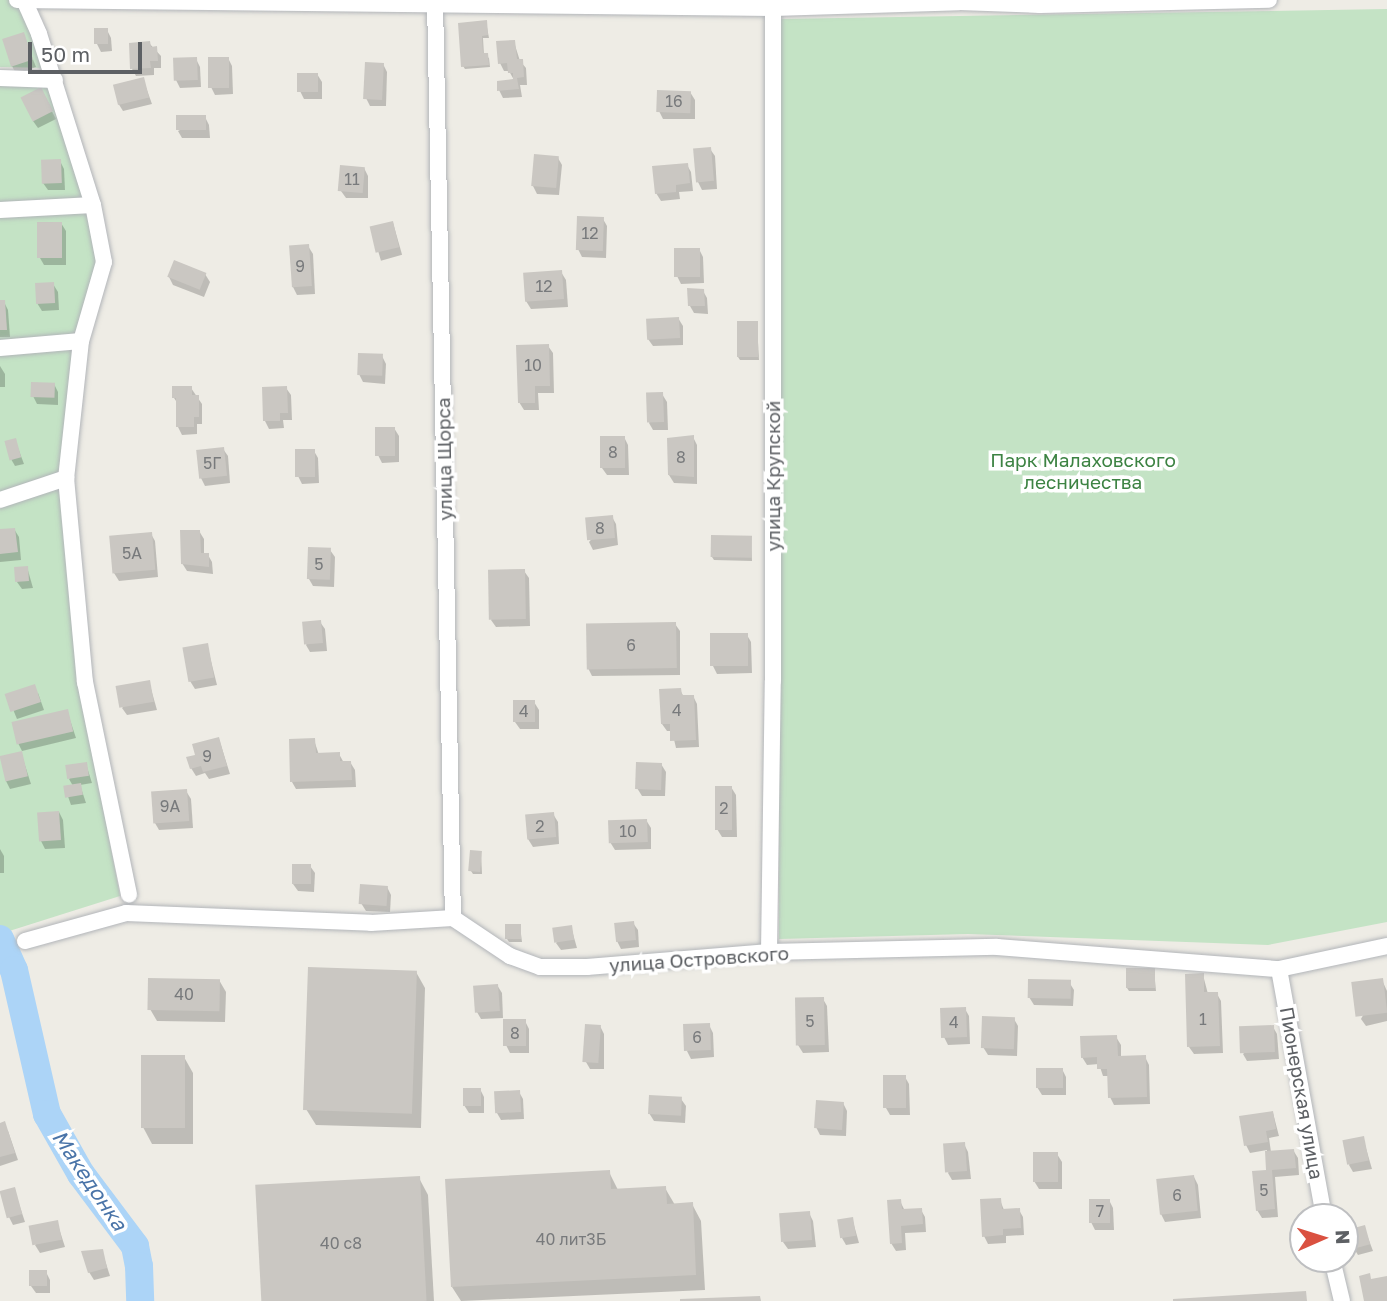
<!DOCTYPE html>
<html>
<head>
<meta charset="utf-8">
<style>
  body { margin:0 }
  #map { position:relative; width:1387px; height:1301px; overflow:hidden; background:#eeece5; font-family:"Golos Text",sans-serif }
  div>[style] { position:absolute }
  .green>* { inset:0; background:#c4e3c5 }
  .shadow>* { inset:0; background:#0003; transform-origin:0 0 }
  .river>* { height:28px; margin:-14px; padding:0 14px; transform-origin:14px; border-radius:14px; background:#acd4f7 }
  .building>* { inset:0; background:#cac7c2; transform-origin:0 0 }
  .roads { filter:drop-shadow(0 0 2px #b2b5b9) drop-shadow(0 0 2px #b2b5b9) }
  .minor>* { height:16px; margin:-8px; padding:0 8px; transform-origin:8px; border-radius:8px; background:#fff }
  span { translate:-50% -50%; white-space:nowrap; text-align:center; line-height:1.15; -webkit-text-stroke:7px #fff; paint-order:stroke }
  .number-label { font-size:16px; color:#787a7c }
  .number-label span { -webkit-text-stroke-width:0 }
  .street-label { font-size:19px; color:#5d6064 }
  .park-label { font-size:19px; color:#3d8343 }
  .water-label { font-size:21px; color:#4a74a8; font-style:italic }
  .north { position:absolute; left:1289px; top:1203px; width:70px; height:70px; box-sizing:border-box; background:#fff; border:2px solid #bebfc1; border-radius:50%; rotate:87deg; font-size:19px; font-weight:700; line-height:28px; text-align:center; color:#5d6064 }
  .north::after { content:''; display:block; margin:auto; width:24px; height:32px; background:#da5140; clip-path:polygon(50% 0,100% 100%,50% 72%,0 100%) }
  .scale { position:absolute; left:28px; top:42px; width:114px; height:32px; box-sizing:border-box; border:4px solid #5d6064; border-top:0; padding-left:9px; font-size:21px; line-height:24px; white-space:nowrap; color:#5d6064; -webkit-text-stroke:5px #fff; paint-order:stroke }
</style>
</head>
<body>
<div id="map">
  <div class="green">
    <div style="clip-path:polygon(0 0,22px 0,46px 68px,0 67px)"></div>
    <div style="clip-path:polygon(1387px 9px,1387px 922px,1268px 945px,968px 934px,779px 939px,781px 19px)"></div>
    <div style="clip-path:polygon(0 80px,47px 81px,87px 201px,0 205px)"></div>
    <div style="clip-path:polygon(89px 213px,98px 262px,78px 336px,0 342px,0 216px)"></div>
    <div style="clip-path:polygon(76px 346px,61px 474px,0 495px,0 352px)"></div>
    <div style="clip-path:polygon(62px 484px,80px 684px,120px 896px,3px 933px,0 928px,0 506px)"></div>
  </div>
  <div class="shadow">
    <div style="clip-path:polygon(486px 22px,489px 38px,483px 38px,484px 55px,489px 58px,490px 67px,465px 69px,463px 66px)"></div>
    <div style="clip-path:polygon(107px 30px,111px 38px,112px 51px,101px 52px,97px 44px)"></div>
    <div style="clip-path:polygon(23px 34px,36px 67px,16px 74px,12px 66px)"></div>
    <div style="clip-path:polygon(514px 42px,520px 61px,526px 68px,527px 85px,520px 85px,522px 97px,503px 98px,499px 90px,514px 80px,509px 71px,504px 71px,500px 63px)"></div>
    <div style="clip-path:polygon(149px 43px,161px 56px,161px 68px,154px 68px,154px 75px,136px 76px,132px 69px)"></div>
    <div style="clip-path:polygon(228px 58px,232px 66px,233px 94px,215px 95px,211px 87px)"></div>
    <div style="clip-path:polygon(196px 59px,200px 67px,201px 87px,180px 88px,176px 80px)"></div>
    <div style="clip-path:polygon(383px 64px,387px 72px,386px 106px,370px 106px,366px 98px)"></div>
    <div style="clip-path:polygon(317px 74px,322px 82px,322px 99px,304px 99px,300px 91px)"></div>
    <div style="clip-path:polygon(143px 79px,152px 104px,123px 111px,118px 103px)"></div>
    <div style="clip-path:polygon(690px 92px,695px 100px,695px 119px,663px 119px,659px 111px)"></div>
    <div style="clip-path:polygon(44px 96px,56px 119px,38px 128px,33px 121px)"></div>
    <div style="clip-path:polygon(205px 117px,209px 125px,210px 138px,182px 138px,178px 131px)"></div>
    <div style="clip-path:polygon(710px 149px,715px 156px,717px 189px,702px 190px,698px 182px)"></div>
    <div style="clip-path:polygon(558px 158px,562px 165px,559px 195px,537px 194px,533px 186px)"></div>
    <div style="clip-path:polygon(60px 161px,64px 169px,65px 190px,48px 190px,43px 183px)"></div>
    <div style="clip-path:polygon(687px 165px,691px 172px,693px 191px,679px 192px,680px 199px,661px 201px,656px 193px)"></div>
    <div style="clip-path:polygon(364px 168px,368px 176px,368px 198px,346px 198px,341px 191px)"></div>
    <div style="clip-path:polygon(603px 219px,607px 226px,606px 258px,582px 257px,578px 249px)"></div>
    <div style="clip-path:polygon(61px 223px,66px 231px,66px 265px,44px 265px,40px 258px)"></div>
    <div style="left:393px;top:223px;width:33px;height:22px;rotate:74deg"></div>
    <div style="clip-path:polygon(308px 246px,313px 254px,315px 294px,297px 295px,293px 287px)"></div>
    <div style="clip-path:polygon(699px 249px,703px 257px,704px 283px,681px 284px,677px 276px)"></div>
    <div style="clip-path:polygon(561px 272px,566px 280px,568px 307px,531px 309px,526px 301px)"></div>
    <div style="clip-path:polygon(205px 274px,210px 282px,204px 297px,173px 285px,169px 277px)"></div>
    <div style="clip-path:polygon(53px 284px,58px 292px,59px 310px,42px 311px,37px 303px)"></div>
    <div style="clip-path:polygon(703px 291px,707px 298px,708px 314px,694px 313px,690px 306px)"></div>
    <div style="clip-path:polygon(0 302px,4px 302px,8px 310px,10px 337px,0 337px)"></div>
    <div style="clip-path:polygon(678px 318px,683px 326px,683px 345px,653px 346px,648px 339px)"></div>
    <div style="clip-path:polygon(757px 323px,759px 360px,740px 360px,738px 357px)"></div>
    <div style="clip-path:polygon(548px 346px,553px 353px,554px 393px,538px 393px,539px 410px,524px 410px,519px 402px)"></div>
    <div style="clip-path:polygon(382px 356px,386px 364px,385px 384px,363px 382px,359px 374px)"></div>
    <div style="clip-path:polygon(0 366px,5px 374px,5px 387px,0 387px)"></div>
    <div style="clip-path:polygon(54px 384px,58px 392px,58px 405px,37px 404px,33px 396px)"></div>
    <div style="clip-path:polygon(191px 388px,202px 404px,202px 424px,197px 424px,197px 434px,182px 435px,178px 427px,178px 404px,174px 398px)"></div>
    <div style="clip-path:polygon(286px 388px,291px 395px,292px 420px,283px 420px,284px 428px,269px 429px,265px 421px)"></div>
    <div style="clip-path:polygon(662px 394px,667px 402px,668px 430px,653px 430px,649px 423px)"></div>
    <div style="clip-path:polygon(394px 428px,399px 436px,399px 462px,382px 463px,378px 455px)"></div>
    <div style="clip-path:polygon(624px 437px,628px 445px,629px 475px,607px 475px,602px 468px)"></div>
    <div style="clip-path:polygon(693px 437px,697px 445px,697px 484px,674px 483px,669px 475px)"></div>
    <div style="clip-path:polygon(15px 440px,24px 464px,15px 466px,11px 459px)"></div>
    <div style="clip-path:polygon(223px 449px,228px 456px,230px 483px,205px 486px,201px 478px)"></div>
    <div style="clip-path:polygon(314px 451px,318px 458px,319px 483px,302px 484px,298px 476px)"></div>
    <div style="clip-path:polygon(612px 517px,616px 524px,618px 545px,593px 550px,589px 542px)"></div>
    <div style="clip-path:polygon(14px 529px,19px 537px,21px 560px,0 562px,0 531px)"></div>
    <div style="clip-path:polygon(199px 531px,204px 539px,204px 555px,208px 555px,212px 562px,213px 574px,187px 571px,182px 563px)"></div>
    <div style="clip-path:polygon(151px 534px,155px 541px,158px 577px,119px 581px,114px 573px,111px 537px)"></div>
    <div style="clip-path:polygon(751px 538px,752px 561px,714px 560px,712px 557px)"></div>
    <div style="clip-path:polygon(330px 550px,335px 557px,334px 587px,313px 586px,309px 579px)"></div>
    <div style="clip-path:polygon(27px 567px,33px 588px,22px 589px,17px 582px)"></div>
    <div style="clip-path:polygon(524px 571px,529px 578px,530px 626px,496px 627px,491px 620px)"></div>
    <div style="clip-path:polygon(320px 622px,325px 629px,327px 651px,310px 652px,306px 645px)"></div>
    <div style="clip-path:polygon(675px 624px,680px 631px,680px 675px,592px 676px,588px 668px)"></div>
    <div style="clip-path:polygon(747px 635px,751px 642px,752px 673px,717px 674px,713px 666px)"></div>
    <div style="clip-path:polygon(207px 645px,217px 685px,195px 689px,190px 681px)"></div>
    <div style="clip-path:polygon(149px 682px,157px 710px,127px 715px,122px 708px)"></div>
    <div style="clip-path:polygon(680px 690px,684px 697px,693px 696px,697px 704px,699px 747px,676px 748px,672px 731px,667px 731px,662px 724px)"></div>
    <div style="clip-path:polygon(38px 693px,44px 710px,17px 719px,7px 695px)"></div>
    <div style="clip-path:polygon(534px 702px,539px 710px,539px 729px,520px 729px,515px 722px)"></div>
    <div style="clip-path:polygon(67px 711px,76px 738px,22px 751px,18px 743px)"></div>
    <div style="clip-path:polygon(219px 739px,230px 774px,209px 779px,205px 773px,196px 776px,191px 768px,197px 756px)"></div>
    <div style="clip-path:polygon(314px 740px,319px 755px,339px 754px,344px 763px,350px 762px,355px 770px,356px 787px,296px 789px,292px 782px)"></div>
    <div style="clip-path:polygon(21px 753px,31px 784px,10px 789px,6px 781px)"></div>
    <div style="clip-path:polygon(86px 764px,92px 783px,80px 785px,86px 803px,71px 805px,65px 788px,73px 786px,69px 779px)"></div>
    <div style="clip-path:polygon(661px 764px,666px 772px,665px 796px,642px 796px,637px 788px)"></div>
    <div style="clip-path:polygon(731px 787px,736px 795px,737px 837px,722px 837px,717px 829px)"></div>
    <div style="clip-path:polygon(186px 791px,191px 799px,193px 828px,159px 830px,155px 823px)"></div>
    <div style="clip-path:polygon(59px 812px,63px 820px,65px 848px,45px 849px,41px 841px)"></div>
    <div style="clip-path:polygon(553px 814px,558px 822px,559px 844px,533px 847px,528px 839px,526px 816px)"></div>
    <div style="clip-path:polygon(646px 820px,651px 828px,651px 849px,615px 850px,610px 842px)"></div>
    <div style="clip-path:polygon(0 849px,4px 856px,4px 873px,0 873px)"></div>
    <div style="clip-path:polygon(481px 852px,482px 874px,473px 874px,471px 871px)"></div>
    <div style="clip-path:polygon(310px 866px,315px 873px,314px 892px,298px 891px,293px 884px)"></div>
    <div style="clip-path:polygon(387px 887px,391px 895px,390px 912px,366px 911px,361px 903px)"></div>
    <div style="clip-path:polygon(633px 923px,638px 930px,639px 947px,621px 949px,617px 941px,616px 924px)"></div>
    <div style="clip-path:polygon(520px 926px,522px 942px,509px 942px,507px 939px)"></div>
    <div style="clip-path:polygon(571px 927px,577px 948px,561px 950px,556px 943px)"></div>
    <div style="clip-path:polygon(1154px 970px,1156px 991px,1129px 991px,1127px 988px)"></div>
    <div style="clip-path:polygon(416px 972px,425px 988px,421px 1128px,316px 1125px,306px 1109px)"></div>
    <div style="clip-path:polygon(1203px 975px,1208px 994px,1217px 994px,1221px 1001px,1223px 1053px,1194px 1054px,1189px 1047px)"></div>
    <div style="clip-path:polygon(219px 980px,226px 992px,225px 1022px,157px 1021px,150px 1009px)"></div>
    <div style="clip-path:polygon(1382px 980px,1387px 991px,1387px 1021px,1366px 1026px,1361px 1019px)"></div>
    <div style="clip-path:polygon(1069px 982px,1074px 990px,1073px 1006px,1034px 1005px,1029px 997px)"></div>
    <div style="clip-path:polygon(497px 985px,502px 993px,503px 1018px,481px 1019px,477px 1012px)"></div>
    <div style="clip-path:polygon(823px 999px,827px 1006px,829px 1052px,803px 1053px,798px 1045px)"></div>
    <div style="clip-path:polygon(965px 1009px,969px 1016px,970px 1044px,948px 1045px,944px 1037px)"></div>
    <div style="clip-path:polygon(1014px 1019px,1018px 1026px,1017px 1056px,988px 1055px,983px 1047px)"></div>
    <div style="clip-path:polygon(525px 1021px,529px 1029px,529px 1053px,510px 1053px,506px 1045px)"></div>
    <div style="clip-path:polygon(709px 1025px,713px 1033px,714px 1057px,691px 1059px,687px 1051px)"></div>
    <div style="clip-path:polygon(600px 1026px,604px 1034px,604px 1069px,590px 1069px,586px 1062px)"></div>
    <div style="clip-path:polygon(1273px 1027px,1277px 1034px,1279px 1059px,1247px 1061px,1243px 1054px)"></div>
    <div style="clip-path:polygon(1116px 1037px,1121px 1045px,1121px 1057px,1145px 1057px,1149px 1065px,1150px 1104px,1114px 1105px,1110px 1097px,1109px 1076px,1103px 1076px,1099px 1064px,1087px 1065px,1082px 1057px)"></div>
    <div style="clip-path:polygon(184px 1057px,193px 1073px,193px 1144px,152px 1144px,143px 1127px)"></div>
    <div style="clip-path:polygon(1062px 1069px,1066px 1077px,1066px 1095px,1042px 1095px,1037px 1087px)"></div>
    <div style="clip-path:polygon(905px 1077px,909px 1084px,910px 1115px,890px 1115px,886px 1108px)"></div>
    <div style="clip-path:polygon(480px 1089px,484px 1097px,484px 1113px,469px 1113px,464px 1105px)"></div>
    <div style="clip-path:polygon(519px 1092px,523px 1099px,524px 1119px,501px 1120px,497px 1113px)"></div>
    <div style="clip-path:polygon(681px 1099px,686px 1106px,685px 1123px,654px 1121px,649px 1113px)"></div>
    <div style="clip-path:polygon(843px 1103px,847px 1111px,846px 1136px,820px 1135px,816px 1127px)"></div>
    <div style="clip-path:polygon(1273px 1113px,1279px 1136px,1269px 1138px,1271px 1152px,1293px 1150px,1298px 1158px,1299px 1175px,1275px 1177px,1278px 1217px,1262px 1218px,1257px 1210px,1268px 1171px,1267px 1150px,1250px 1153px,1246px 1145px)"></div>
    <div style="clip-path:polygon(0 1125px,8px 1131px,18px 1160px,0 1166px)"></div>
    <div style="clip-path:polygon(1363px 1138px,1372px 1169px,1353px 1172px,1349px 1165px)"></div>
    <div style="clip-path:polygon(964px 1144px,968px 1152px,971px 1179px,952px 1180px,948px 1173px)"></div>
    <div style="clip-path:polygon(1057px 1154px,1062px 1162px,1062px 1189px,1039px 1189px,1034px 1181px)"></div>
    <div style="clip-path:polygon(609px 1172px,618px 1190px,665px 1188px,675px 1205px,692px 1204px,701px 1221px,705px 1290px,461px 1301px,452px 1287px)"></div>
    <div style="clip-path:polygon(1194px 1177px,1198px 1185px,1201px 1218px,1165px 1222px,1161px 1214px)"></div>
    <div style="clip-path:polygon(419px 1178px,428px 1195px,434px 1301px,263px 1301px)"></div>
    <div style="clip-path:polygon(14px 1189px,25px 1222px,13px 1225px,9px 1217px)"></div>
    <div style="clip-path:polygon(1000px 1200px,1004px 1210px,1019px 1210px,1023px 1217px,1024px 1235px,1006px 1236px,1006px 1243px,988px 1244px,984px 1236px)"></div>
    <div style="clip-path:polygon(1109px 1200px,1113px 1208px,1114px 1230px,1095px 1230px,1091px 1222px)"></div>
    <div style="clip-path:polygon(900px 1201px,905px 1211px,921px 1210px,925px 1217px,926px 1232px,905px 1233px,906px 1250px,896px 1251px,891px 1243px)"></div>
    <div style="clip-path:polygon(809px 1213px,813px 1221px,816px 1247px,788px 1249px,783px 1242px)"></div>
    <div style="clip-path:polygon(852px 1218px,859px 1243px,846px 1245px,842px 1238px)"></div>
    <div style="clip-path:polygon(57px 1222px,65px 1247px,40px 1253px,35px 1245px)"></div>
    <div style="clip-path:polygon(1364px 1227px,1373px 1251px,1358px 1255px,1353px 1247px)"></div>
    <div style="clip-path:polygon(102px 1251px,110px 1276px,94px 1280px,89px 1272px)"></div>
    <div style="clip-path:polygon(46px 1272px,50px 1280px,50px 1293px,36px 1293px,31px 1286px)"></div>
  </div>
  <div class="river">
    <div style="left:0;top:939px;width:34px;rotate:66deg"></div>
    <div style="left:14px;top:970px;width:148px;rotate:77.1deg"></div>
    <div style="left:47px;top:1114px;width:69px;rotate:60.5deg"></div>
    <div style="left:81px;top:1174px;width:90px;rotate:53.1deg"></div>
    <div style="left:135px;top:1246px;width:20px;rotate:79deg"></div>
    <div style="left:139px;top:1266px;width:35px;rotate:88deg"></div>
  </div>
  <div class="building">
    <div style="clip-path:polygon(487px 20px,488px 35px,482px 36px,483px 53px,488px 53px,489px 65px,461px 67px,458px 23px)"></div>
    <div style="left:108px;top:28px;width:16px;height:14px;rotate:90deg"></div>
    <div style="left:24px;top:32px;width:29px;height:23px;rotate:72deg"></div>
    <div style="clip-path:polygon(515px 40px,517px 59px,523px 59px,524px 77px,517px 78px,519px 89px,497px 91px,497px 81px,513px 79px,513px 73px,508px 73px,507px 63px,498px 64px,496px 41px)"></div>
    <div style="clip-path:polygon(150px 41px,151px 47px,157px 46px,158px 61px,150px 61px,151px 68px,130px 69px,129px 43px)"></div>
    <div style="left:197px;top:57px;width:23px;height:24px;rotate:88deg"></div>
    <div style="left:208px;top:57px;width:21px;height:31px"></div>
    <div style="left:365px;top:62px;width:19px;height:37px;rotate:3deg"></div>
    <div style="left:297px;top:73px;width:21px;height:19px"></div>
    <div style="left:144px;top:77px;width:21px;height:32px;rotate:76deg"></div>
    <div style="left:41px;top:87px;width:27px;height:23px;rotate:63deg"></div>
    <div style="left:657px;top:90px;width:34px;height:22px;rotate:2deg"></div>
    <div style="left:206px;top:115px;width:15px;height:30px;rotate:90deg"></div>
    <div style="left:711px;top:147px;width:34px;height:18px;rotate:85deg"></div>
    <div style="left:534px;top:154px;width:25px;height:32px;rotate:5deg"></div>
    <div style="left:61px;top:159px;width:24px;height:20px;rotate:88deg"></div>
    <div style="clip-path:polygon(688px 163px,690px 183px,676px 185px,676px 192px,655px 194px,652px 166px)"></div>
    <div style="left:340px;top:165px;width:25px;height:26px;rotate:5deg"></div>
    <div style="left:577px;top:216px;width:27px;height:34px;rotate:2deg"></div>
    <div style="left:393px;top:221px;width:27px;height:24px;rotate:77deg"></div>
    <div style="left:37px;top:222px;width:25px;height:36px"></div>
    <div style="left:309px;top:244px;width:42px;height:20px;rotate:86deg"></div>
    <div style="left:674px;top:248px;width:26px;height:29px"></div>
    <div style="left:174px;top:260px;width:35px;height:18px;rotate:22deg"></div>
    <div style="left:562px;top:270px;width:29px;height:39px;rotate:86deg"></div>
    <div style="left:54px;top:282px;width:21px;height:19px;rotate:87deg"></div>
    <div style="clip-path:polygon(687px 288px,704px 289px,705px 306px,688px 306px)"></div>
    <div style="clip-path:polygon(0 300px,5px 300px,7px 330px,0 330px)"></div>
    <div style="left:679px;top:317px;width:21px;height:33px;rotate:87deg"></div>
    <div style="left:737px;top:321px;width:21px;height:36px"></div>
    <div style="clip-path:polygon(549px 344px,550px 386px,535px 386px,535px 403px,518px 403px,516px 345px)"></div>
    <div style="left:358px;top:353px;width:25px;height:22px;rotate:2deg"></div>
    <div style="left:31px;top:382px;width:24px;height:15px;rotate:2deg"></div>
    <div style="clip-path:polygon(172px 386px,192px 386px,192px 395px,199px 395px,199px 417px,194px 417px,194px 427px,176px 427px,176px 398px,172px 398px)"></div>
    <div style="clip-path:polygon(287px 386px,288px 413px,280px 413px,280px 421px,263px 421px,262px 387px)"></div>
    <div style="left:663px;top:392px;width:30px;height:17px;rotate:88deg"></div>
    <div style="left:375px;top:427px;width:20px;height:29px"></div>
    <div style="clip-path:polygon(694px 435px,694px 477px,668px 475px,667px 438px)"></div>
    <div style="left:600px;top:436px;width:25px;height:32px"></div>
    <div style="left:16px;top:438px;width:20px;height:12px;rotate:75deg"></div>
    <div style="left:224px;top:447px;width:29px;height:28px;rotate:84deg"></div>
    <div style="left:295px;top:449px;width:20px;height:28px"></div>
    <div style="left:613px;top:515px;width:23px;height:28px;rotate:85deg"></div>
    <div style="clip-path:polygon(15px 528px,18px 552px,0 554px,0 529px)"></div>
    <div style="clip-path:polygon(180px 530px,200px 530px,201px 553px,209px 553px,209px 567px,181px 564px)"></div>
    <div style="left:152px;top:532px;width:38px;height:43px;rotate:85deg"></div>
    <div style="left:711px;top:535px;width:41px;height:22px;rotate:1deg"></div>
    <div style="left:308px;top:547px;width:23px;height:32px;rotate:2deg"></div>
    <div style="left:28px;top:566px;width:15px;height:14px;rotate:86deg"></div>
    <div style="left:525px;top:569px;width:50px;height:37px;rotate:89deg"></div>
    <div style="left:321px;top:620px;width:23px;height:19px;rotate:85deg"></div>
    <div style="left:676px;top:622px;width:46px;height:90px;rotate:89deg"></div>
    <div style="left:710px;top:633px;width:38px;height:33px"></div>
    <div style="left:208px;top:643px;width:35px;height:26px;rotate:80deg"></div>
    <div style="left:150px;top:680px;width:22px;height:35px;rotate:80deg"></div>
    <div style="left:35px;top:684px;width:19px;height:32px;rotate:72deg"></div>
    <div style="clip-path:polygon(681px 688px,682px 695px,694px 695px,696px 740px,670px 741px,670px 724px,661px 724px,659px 689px)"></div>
    <div style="left:513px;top:700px;width:22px;height:22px"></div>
    <div style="left:68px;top:709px;width:23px;height:58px;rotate:77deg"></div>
    <div style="clip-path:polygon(219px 737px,227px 766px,203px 772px,201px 766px,190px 769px,186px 757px,195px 755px,192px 744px)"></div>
    <div style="clip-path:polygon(315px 738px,316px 753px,340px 752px,340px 761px,351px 761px,352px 780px,290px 782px,289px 739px)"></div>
    <div style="left:22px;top:751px;width:26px;height:23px;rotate:77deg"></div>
    <div style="left:87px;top:762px;width:14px;height:22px;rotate:82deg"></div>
    <div style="left:636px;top:762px;width:26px;height:27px;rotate:2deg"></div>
    <div style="left:81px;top:783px;width:12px;height:18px;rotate:81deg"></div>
    <div style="left:715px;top:786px;width:17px;height:44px"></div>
    <div style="left:187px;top:789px;width:32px;height:36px;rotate:86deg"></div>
    <div style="left:59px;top:811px;width:29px;height:22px;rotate:86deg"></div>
    <div style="left:554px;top:812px;width:25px;height:29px;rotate:85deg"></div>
    <div style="left:647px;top:819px;width:23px;height:39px;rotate:88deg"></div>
    <div style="left:470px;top:850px;width:12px;height:21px;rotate:5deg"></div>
    <div style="left:292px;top:864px;width:19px;height:20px"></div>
    <div style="left:360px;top:884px;width:28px;height:20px;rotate:4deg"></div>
    <div style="left:634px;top:921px;width:19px;height:20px;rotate:84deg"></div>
    <div style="left:505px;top:924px;width:16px;height:15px"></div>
    <div style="left:572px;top:925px;width:15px;height:20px;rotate:82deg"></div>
    <div style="left:308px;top:967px;width:109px;height:143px;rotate:2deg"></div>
    <div style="left:1126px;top:968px;width:29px;height:20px"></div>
    <div style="clip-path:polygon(1204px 973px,1204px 992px,1218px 992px,1220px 1046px,1187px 1047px,1185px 974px)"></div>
    <div style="left:148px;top:978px;width:72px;height:32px;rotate:1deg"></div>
    <div style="left:1383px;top:978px;width:35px;height:32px;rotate:83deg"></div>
    <div style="left:1028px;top:979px;width:43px;height:19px;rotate:1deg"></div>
    <div style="left:498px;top:984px;width:27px;height:25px;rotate:86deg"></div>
    <div style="left:824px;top:997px;width:48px;height:29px;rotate:89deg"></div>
    <div style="left:966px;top:1007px;width:30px;height:26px;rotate:88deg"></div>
    <div style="left:982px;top:1016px;width:33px;height:32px;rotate:2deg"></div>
    <div style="left:526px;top:1019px;width:27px;height:23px;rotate:90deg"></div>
    <div style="left:710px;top:1023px;width:27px;height:27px;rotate:88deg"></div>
    <div style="left:585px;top:1024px;width:16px;height:38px;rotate:4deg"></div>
    <div style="left:1274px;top:1025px;width:27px;height:35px;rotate:88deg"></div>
    <div style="clip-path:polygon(1117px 1035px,1118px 1056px,1146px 1055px,1147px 1097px,1108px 1098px,1107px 1069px,1097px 1069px,1097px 1057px,1081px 1058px,1080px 1036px)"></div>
    <div style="left:141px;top:1055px;width:44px;height:73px"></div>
    <div style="left:1036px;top:1068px;width:27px;height:20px"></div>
    <div style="left:883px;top:1075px;width:23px;height:33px"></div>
    <div style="left:463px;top:1088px;width:18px;height:18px"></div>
    <div style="left:520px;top:1090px;width:22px;height:26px;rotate:87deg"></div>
    <div style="left:649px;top:1095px;width:33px;height:19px;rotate:3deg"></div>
    <div style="left:816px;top:1100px;width:28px;height:28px;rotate:4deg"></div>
    <div style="clip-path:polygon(1273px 1111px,1276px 1129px,1266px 1131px,1268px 1142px,1244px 1146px,1239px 1116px)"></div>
    <div style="clip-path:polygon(5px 1121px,15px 1153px,0 1157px,0 1123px)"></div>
    <div style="left:1364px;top:1136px;width:25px;height:22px;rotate:79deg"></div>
    <div style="left:965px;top:1142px;width:29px;height:22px;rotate:86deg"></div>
    <div style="clip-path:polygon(1294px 1149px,1296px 1168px,1272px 1170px,1275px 1209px,1256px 1211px,1252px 1171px,1266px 1170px,1265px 1151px)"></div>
    <div style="left:1033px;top:1152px;width:25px;height:30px"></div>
    <div style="clip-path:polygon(610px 1170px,611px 1189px,666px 1186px,667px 1204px,693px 1202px,696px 1275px,451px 1287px,445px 1179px)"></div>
    <div style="left:1194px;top:1175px;width:36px;height:38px;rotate:84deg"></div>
    <div style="left:420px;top:1176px;width:125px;height:165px;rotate:87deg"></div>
    <div style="left:15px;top:1187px;width:28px;height:16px;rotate:75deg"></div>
    <div style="clip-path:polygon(1001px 1198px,1002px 1209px,1020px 1208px,1021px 1228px,1003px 1229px,1003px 1235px,982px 1237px,980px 1199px)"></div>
    <div style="clip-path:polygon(901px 1199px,902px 1209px,922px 1208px,923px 1224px,901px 1226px,902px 1243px,890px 1244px,887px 1200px)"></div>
    <div style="left:1089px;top:1199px;width:21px;height:24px"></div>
    <div style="left:810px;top:1211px;width:29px;height:31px;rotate:86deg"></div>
    <div style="left:853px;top:1217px;width:19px;height:16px;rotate:81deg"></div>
    <div style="left:58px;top:1220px;width:20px;height:30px;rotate:79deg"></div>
    <div style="left:1365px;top:1225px;width:20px;height:18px;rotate:75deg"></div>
    <div style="clip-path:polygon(103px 1249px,107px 1268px,88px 1273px,81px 1251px)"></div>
    <div style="left:47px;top:1270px;width:16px;height:18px;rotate:90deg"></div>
    <div style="clip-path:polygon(1370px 1273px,1371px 1279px,1387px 1276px,1387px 1301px,1364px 1301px,1359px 1276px)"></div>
    <div style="clip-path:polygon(1306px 1291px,1307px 1301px,1173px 1301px,1173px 1299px)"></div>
    <div style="clip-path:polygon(760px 1296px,761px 1301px,680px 1301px,680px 1299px)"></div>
  </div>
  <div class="roads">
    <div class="minor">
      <div style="left:17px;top:0;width:756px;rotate:0.61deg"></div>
      <div style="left:773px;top:8px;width:186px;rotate:-1.8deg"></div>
      <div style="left:959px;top:2px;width:81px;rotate:2.1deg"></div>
      <div style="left:1040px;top:5px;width:229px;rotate:-1.3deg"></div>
      <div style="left:24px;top:0;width:37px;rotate:66deg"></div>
      <div style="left:39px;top:34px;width:179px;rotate:72.5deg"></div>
      <div style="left:93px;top:205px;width:58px;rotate:79.1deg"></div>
      <div style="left:104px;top:262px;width:82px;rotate:106.2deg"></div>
      <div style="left:81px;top:341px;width:138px;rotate:96.2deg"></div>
      <div style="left:66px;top:478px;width:205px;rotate:84.7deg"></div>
      <div style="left:85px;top:682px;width:217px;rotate:78.3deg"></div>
      <div style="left:435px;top:0;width:918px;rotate:88.88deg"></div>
      <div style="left:0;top:78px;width:55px;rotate:2.1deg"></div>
      <div style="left:0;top:210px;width:93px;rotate:-3.1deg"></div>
      <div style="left:0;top:348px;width:81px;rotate:-4.9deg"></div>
      <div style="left:0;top:500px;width:70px;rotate:-18.4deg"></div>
      <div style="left:25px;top:941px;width:105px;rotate:-15.5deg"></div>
      <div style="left:126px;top:913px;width:245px;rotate:2.3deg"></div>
      <div style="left:371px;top:923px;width:82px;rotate:-3.5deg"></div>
      <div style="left:453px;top:918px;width:69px;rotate:33.7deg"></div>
      <div style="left:510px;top:956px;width:32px;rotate:20deg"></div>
      <div style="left:540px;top:967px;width:47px"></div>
      <div style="left:587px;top:967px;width:183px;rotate:-4.7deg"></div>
      <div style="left:769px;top:952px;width:228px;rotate:-1.3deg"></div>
      <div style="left:997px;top:947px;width:283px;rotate:4.5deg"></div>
      <div style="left:1279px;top:969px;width:110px;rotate:-12deg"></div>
      <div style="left:769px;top:952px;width:271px;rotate:-89.2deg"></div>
      <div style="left:773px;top:681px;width:681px;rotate:-90deg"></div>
      <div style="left:1279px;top:969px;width:252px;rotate:79.7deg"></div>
      <div style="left:1332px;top:1259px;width:43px;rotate:76.6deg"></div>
    </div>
  </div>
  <div class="number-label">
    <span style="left:674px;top:101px">16</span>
    <span style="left:352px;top:179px">11</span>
    <span style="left:590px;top:233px">12</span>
    <span style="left:300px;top:266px">9</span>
    <span style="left:544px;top:286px">12</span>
    <span style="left:533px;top:365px">10</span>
    <span style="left:613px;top:452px">8</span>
    <span style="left:681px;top:457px">8</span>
    <span style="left:212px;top:463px">5Г</span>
    <span style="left:600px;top:528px">8</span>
    <span style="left:132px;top:553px">5А</span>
    <span style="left:319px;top:564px">5</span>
    <span style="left:631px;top:645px">6</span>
    <span style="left:677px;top:710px">4</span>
    <span style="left:524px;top:711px">4</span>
    <span style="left:207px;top:756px">9</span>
    <span style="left:170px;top:806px">9А</span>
    <span style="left:724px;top:808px">2</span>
    <span style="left:540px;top:826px">2</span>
    <span style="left:628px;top:831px">10</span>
    <span style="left:184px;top:994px">40</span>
    <span style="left:1203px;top:1019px">1</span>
    <span style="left:810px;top:1021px">5</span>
    <span style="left:954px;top:1022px">4</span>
    <span style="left:515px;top:1033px">8</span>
    <span style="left:697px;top:1037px">6</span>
    <span style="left:1264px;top:1190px">5</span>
    <span style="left:1177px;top:1195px">6</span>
    <span style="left:1100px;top:1211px">7</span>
    <span style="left:571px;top:1239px">40 лит3Б</span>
    <span style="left:341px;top:1243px">40 с8</span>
  </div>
  <div class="street-label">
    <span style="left:444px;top:459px;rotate:-91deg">улица Щорса</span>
    <span style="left:773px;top:476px;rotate:-90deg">улица Крупской</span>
    <span style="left:699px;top:959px;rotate:-4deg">улица Островского</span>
    <span style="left:1302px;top:1093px;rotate:80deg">Пионерская улица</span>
  </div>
  <div class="park-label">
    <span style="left:1083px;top:471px">Парк Малаховского<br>лесничества</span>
  </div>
  <div class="water-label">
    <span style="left:90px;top:1180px;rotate:56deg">Македонка</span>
  </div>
  <div class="north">N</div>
  <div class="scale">50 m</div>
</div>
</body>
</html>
